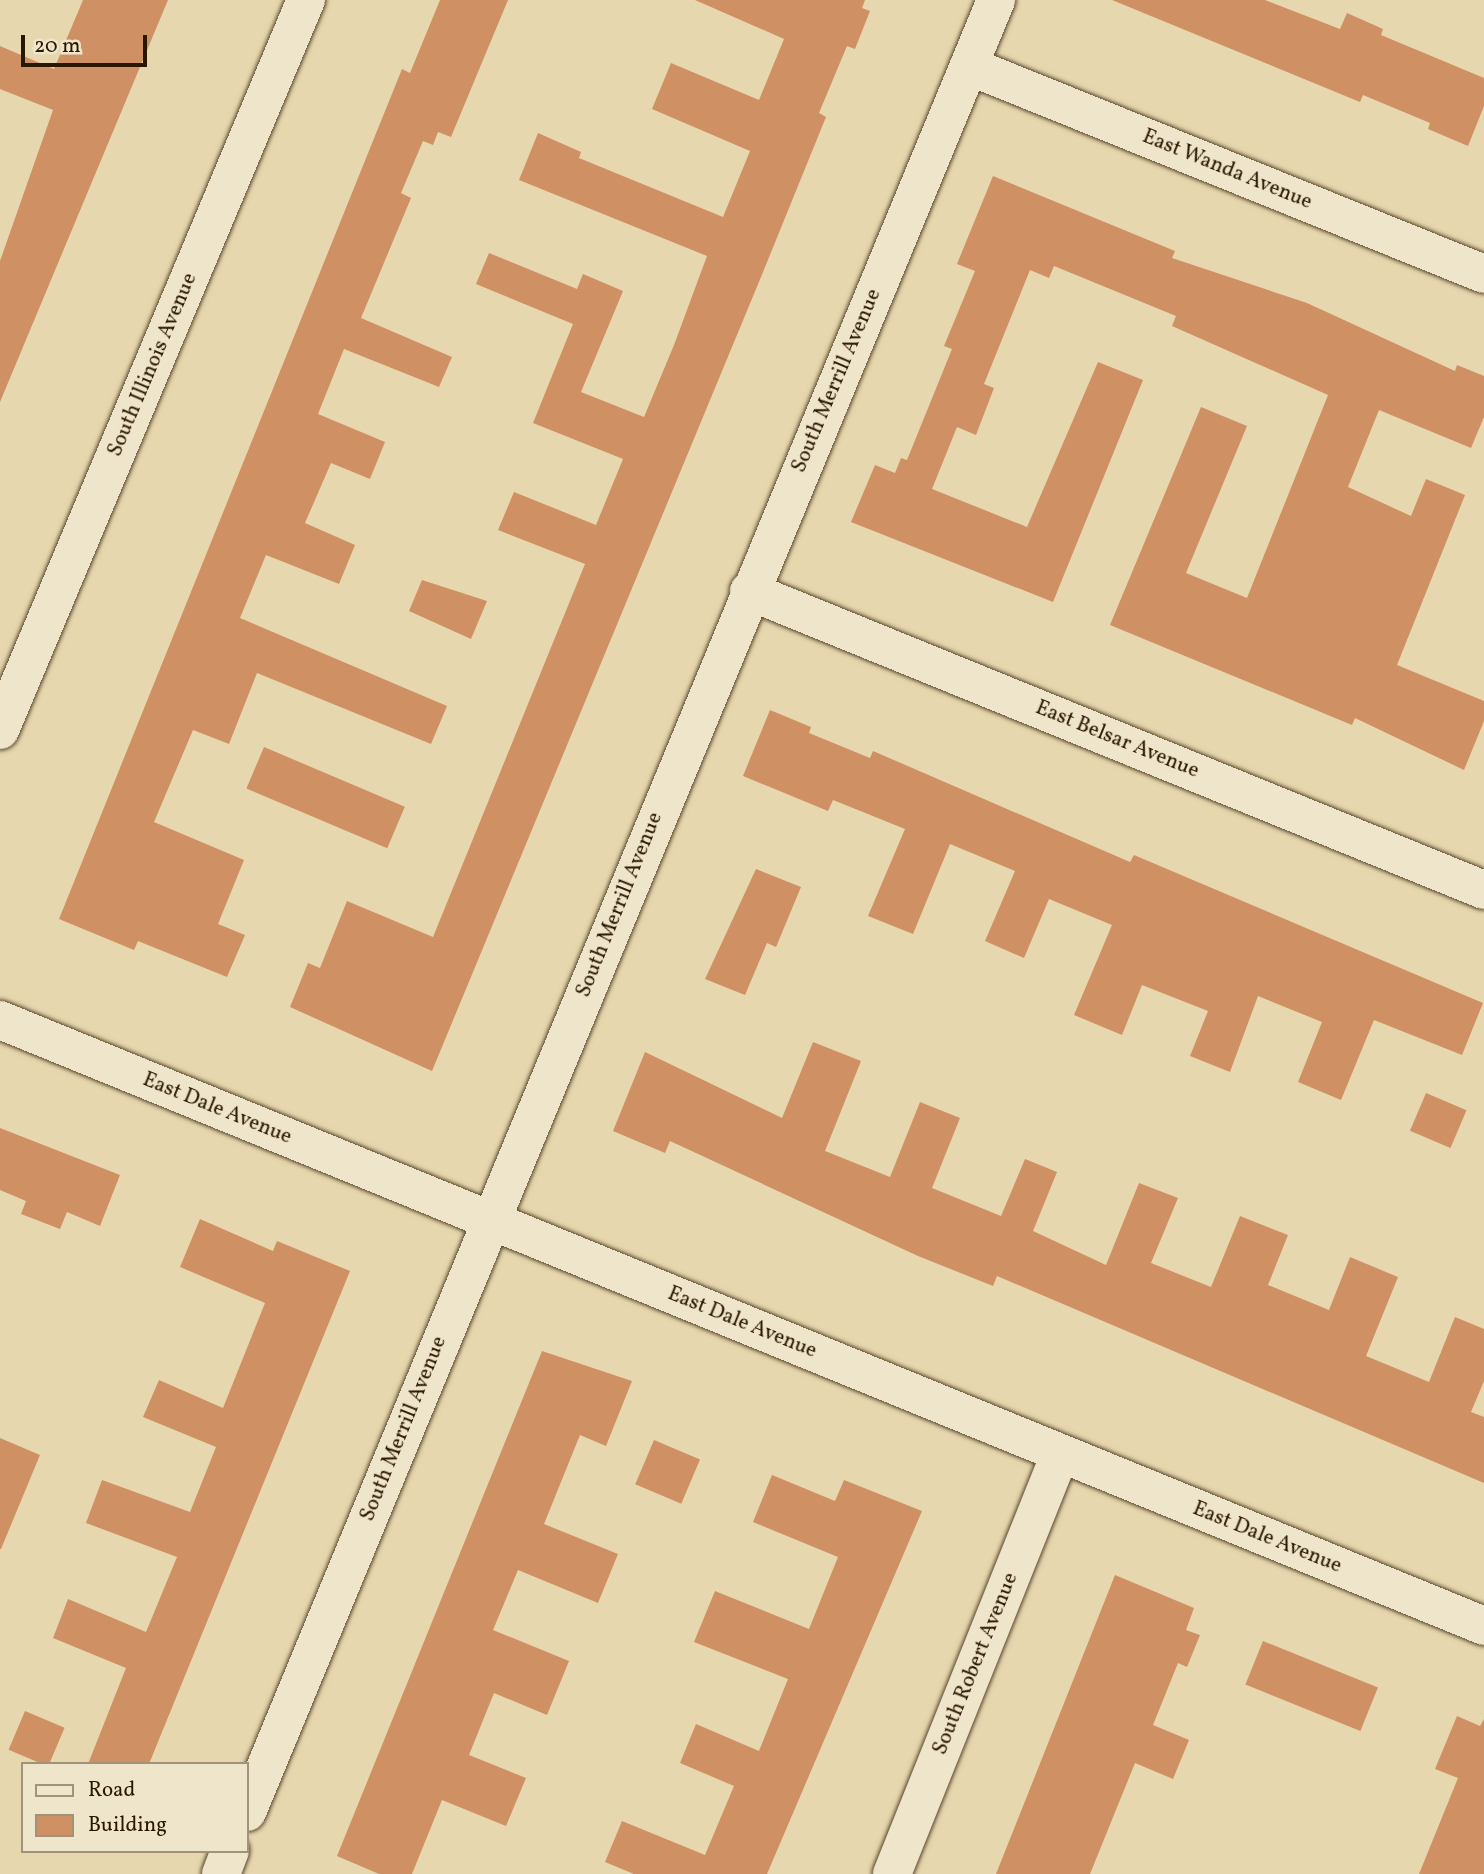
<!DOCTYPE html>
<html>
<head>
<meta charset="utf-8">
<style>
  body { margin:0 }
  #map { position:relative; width:1484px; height:1874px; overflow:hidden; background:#e7d7ae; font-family:Vollkorn,serif }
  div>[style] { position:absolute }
  .building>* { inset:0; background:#cf9064; transform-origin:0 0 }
  .roads { filter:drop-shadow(0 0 2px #58472c) drop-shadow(0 0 2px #58472c) }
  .minor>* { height:38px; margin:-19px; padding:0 19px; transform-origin:19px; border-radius:19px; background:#efe5ca }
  span { translate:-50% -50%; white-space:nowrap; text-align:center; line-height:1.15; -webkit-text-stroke:5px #efe5ca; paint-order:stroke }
  .street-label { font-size:21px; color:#291701 }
  .legend { position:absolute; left:21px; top:1762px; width:228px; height:91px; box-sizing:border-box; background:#efe5ca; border:2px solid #a0937a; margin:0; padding:9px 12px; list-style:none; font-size:21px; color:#291701 }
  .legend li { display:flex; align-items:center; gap:14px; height:35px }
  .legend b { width:35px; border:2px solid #a0937a }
  .scale { position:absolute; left:21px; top:35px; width:126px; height:32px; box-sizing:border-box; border:4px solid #291701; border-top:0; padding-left:9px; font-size:21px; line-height:24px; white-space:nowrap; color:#291701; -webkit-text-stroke:5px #efe5ca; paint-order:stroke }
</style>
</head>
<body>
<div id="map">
  <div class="building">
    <div style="clip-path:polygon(83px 0,168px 0,0 402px,0 261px,53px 110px,0 89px,0 46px,54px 69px)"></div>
    <div style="clip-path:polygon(440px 0,508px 0,451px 137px,438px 132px,433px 145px,423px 141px,401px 193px,411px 198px,361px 318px,452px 357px,439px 387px,344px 349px,318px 414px,385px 442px,370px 479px,331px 463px,305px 523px,355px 545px,339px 584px,266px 555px,240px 618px,447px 706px,431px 744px,257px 673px,229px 744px,193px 730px,154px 822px,244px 860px,218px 924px,245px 935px,227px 977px,138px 941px,134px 950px,59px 919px,402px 69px,410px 73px)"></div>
    <div style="clip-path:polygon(695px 0,865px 0,862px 8px,870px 11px,855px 49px,847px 46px,819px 113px,826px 117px,761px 277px,432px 1071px,290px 1007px,308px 963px,320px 968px,347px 901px,433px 937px,585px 564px,498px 530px,514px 492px,596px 525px,623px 459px,533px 423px,573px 324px,476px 284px,489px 253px,577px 289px,583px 274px,623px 291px,581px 392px,644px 417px,674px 345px,707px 256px,519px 180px,538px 133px,581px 152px,579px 158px,723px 217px,750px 151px,652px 109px,671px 63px,759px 100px,784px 39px)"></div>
    <div style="clip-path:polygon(1112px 0,1265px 0,1340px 29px,1347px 13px,1383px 29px,1381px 35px,1484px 78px,1484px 106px,1468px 146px,1428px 129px,1430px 123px,1363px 95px,1360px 102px)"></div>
    <div style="clip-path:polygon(993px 176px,1175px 251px,1172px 258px,1307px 303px,1455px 371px,1457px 365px,1484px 376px,1484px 417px,1471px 448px,1379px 410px,1348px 487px,1411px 516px,1426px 479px,1465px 495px,1397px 665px,1484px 701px,1484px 721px,1464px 770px,1355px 718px,1352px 725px,1110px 625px,1201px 407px,1247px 426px,1186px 573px,1247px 598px,1328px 395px,1172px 326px,1176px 316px,1054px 266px,1049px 278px,1030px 270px,984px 384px,994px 388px,976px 435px,957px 427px,932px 489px,1027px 527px,1098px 362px,1143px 380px,1053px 602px,851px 522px,875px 465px,895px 473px,901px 458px,907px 460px,952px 349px,944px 346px,975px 271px,957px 264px)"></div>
    <div style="clip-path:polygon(422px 580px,487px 601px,471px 639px,409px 611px)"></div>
    <div style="clip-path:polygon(770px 710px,811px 727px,809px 733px,870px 758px,873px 751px,1130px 862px,1134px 855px,1483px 1003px,1462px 1055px,1374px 1020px,1341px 1100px,1298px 1082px,1322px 1022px,1258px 996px,1230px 1072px,1190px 1056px,1208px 1011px,1142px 985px,1122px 1035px,1074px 1015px,1112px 925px,1049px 899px,1024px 958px,985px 941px,1015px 871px,950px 844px,913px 934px,868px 916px,905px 829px,833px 800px,828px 811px,743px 776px)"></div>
    <div style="left:264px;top:747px;width:153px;height:45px;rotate:23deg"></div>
    <div style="clip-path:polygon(756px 869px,801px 887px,776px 947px,767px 943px,745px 995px,705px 979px)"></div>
    <div style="clip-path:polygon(813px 1042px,861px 1061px,825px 1151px,890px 1177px,920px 1102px,960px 1118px,932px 1188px,1001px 1216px,1025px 1159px,1057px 1172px,1033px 1231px,1106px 1265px,1139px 1183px,1178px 1198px,1151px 1263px,1211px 1287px,1240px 1216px,1288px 1235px,1268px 1285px,1329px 1310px,1350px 1257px,1398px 1277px,1366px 1356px,1429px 1382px,1455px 1317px,1484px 1329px,1484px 1381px,1471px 1412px,1484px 1417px,1484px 1483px,997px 1276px,993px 1286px,918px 1256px,670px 1141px,665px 1153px,613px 1131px,645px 1052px,782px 1118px)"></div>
    <div style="left:1426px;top:1093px;width:44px;height:41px;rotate:23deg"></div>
    <div style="clip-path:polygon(0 1128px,120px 1175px,100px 1226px,67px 1212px,60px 1229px,21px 1214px,26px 1201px,0 1190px)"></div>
    <div style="clip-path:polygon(200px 1219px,273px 1251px,277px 1241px,350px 1271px,149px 1764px,88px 1764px,126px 1668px,53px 1638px,68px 1599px,146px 1632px,177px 1557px,86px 1523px,102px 1480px,190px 1512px,216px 1447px,143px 1417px,159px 1380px,223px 1408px,265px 1303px,180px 1267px)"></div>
    <div style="clip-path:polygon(542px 1351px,632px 1381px,606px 1446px,580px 1435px,544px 1524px,618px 1554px,598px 1603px,518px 1570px,493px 1630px,569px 1661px,547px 1715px,494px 1693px,469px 1755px,526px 1778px,506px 1826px,442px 1800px,412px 1874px,379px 1874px,337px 1856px)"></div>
    <div style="clip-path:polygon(0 1438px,40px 1455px,1px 1549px,0 1549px)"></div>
    <div style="left:654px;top:1440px;width:50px;height:48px;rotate:23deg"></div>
    <div style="clip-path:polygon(772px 1475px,835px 1501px,844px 1480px,922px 1511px,767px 1874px,634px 1874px,605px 1862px,622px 1821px,705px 1855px,734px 1786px,680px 1763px,696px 1724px,759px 1751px,788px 1679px,694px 1642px,715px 1591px,809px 1629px,838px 1557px,753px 1522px)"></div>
    <div style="clip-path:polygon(1115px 1575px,1194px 1608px,1186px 1630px,1200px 1635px,1187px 1667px,1178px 1663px,1153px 1725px,1189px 1740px,1173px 1779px,1135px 1763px,1090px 1874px,996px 1874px)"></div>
    <div style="left:1263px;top:1641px;width:124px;height:47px;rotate:22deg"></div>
    <div style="left:25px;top:1711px;width:43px;height:42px;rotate:23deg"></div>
    <div style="clip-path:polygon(1457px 1716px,1480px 1726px,1484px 1719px,1484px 1874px,1419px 1874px,1458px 1778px,1435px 1769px)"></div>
  </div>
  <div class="roads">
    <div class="minor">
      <div style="left:969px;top:66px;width:555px;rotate:21.99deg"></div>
      <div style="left:749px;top:591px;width:793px;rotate:22.14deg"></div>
      <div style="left:0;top:730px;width:792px;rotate:-67.26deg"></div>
      <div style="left:0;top:1020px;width:1603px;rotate:22.21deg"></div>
      <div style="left:247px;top:1812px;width:1961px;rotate:-67.54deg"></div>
      <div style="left:221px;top:1874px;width:25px;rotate:-69deg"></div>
      <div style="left:892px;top:1874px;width:452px;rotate:-68.2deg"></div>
    </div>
  </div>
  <div class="street-label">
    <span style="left:1227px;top:170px;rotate:22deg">East Wanda Avenue</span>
    <span style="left:153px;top:365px;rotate:-67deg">South Illinois Avenue</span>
    <span style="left:837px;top:381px;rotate:-67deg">South Merrill Avenue</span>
    <span style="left:1117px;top:740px;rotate:22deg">East Belsar Avenue</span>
    <span style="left:620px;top:905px;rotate:-68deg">South Merrill Avenue</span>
    <span style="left:217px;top:1109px;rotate:22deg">East Dale Avenue</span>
    <span style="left:742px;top:1323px;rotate:22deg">East Dale Avenue</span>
    <span style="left:404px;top:1429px;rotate:-68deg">South Merrill Avenue</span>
    <span style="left:1267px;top:1538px;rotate:22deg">East Dale Avenue</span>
    <span style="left:976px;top:1664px;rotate:-68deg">South Robert Avenue</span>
  </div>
  <ul class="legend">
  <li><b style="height:9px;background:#efe5ca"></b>Road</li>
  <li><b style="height:19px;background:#cf9064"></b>Building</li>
  </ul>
  <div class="scale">20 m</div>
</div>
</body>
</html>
